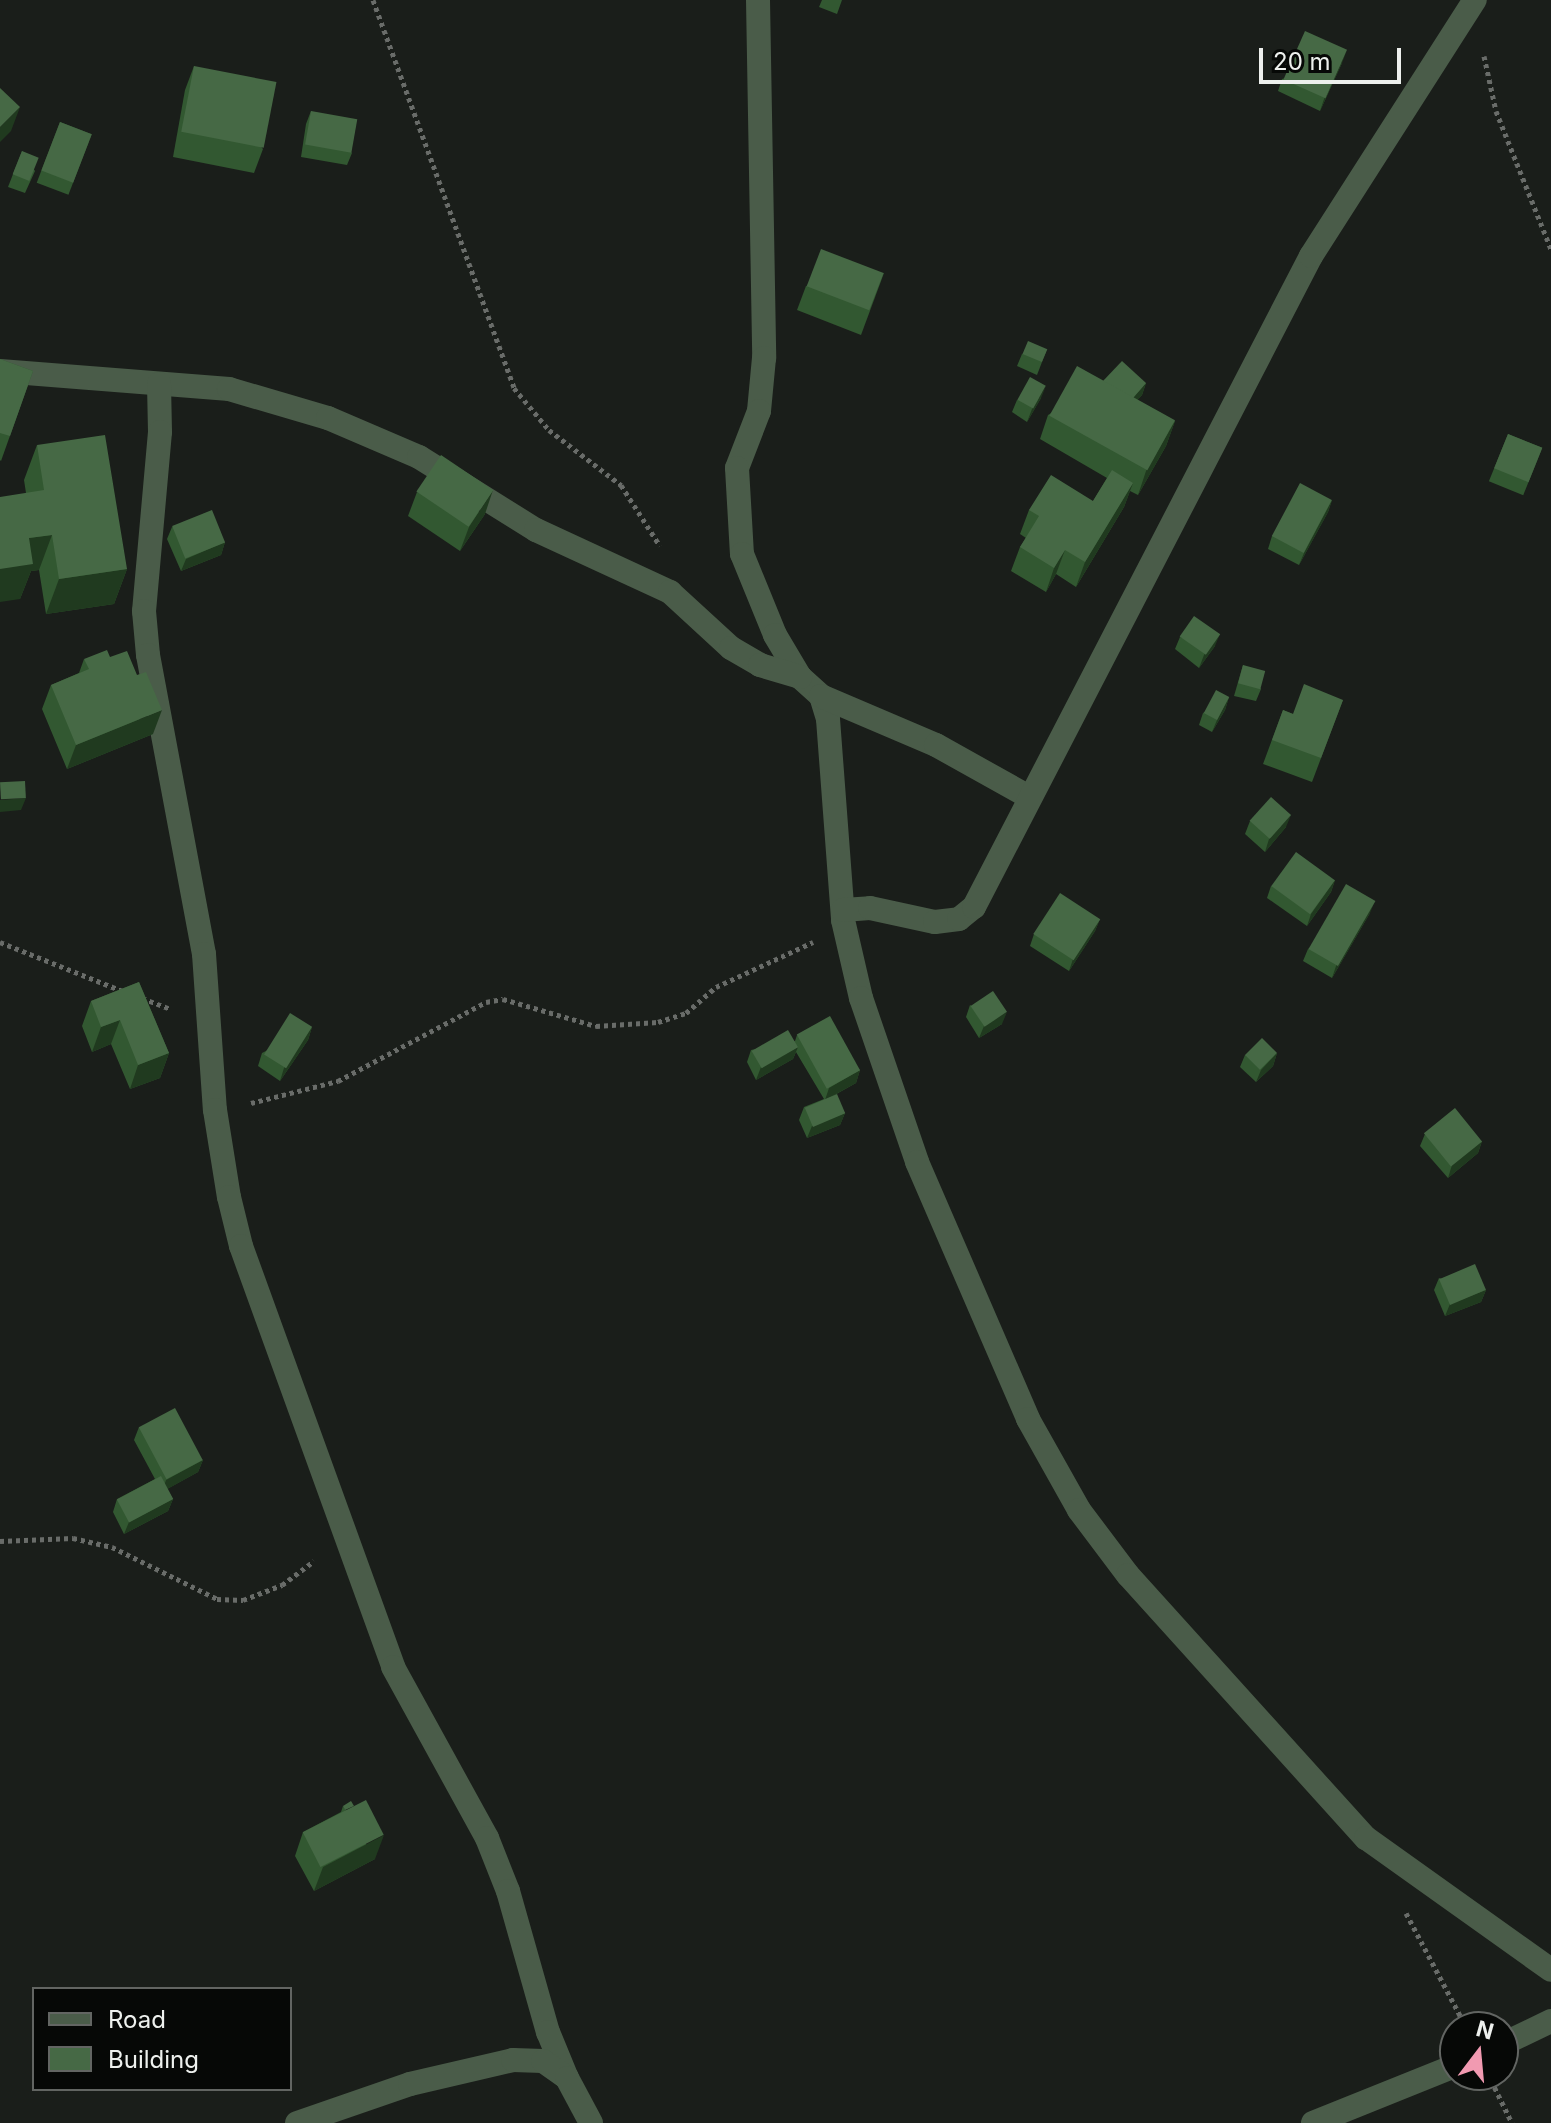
<!DOCTYPE html>
<html>
<head>
<meta charset="utf-8">
<style>
  body { margin:0 }
  #map { position:relative; width:1551px; height:2123px; overflow:hidden; background:#1a1e1a; font-family:Inter,sans-serif }
  div>[style] { position:absolute }
  .path>* { height:5px; margin-top:-2.5px; transform-origin:0; background:repeating-linear-gradient(90deg,#696c69 0 4px,transparent 0 8px) }
  .minor>* { height:24px; margin:-12px; padding:0 12px; transform-origin:12px; border-radius:12px; background:#4a5c49 }
  .wall>* { inset:0; background:#325831; transform-origin:0 0 }
  .shaded-wall>* { inset:0; background:#203a1f }
  .building>* { inset:0; background:#466945; transform-origin:0 0 }
  span { translate:-50% -50%; white-space:nowrap; text-align:center; line-height:1.15; -webkit-text-stroke:7px #060806; paint-order:stroke }
  .legend { position:absolute; left:32px; top:1987px; width:260px; height:104px; box-sizing:border-box; background:#060806; border:2px solid #626562; margin:0; padding:10px 14px; list-style:none; font-size:24px; color:#edf0ed }
  .legend li { display:flex; align-items:center; gap:16px; height:40px }
  .legend b { width:40px; border:2px solid #626562 }
  .north { position:absolute; left:1439px; top:2011px; width:80px; height:80px; box-sizing:border-box; background:#060806; border:2px solid #626562; border-radius:50%; rotate:16deg; font-size:22px; font-weight:700; line-height:32px; text-align:center; color:#edf0ed }
  .north::after { content:''; display:block; margin:auto; width:28px; height:36px; background:#f19ab1; clip-path:polygon(50% 0,100% 100%,50% 72%,0 100%) }
  .scale { position:absolute; left:1259px; top:48px; width:142px; height:36px; box-sizing:border-box; border:4px solid #edf0ed; border-top:0; padding-left:10px; font-size:24px; line-height:28px; white-space:nowrap; color:#edf0ed; -webkit-text-stroke:6px #060806; paint-order:stroke }
</style>
</head>
<body>
<div id="map">
  <div class="path">
    <div style="left:373px;top:0;width:413px;rotate:70deg"></div>
    <div style="left:514px;top:388px;width:55px;rotate:50.2deg"></div>
    <div style="left:549px;top:430px;width:91px;rotate:37.4deg"></div>
    <div style="left:621px;top:485px;width:72px;rotate:57.4deg"></div>
    <div style="left:1484px;top:56px;width:56px;rotate:77.7deg"></div>
    <div style="left:1496px;top:111px;width:149px;rotate:68.3deg"></div>
    <div style="left:0;top:942px;width:135px;rotate:21.8deg"></div>
    <div style="left:142px;top:998px;width:30px;rotate:21deg"></div>
    <div style="left:251px;top:1103px;width:90px;rotate:-14.2deg"></div>
    <div style="left:338px;top:1081px;width:168px;rotate:-28.1deg"></div>
    <div style="left:486px;top:1002px;width:17px;rotate:-10deg"></div>
    <div style="left:503px;top:999px;width:97px;rotate:16.2deg"></div>
    <div style="left:596px;top:1026px;width:62px;rotate:-3.7deg"></div>
    <div style="left:658px;top:1022px;width:29px;rotate:-18deg"></div>
    <div style="left:686px;top:1013px;width:40px;rotate:-41deg"></div>
    <div style="left:716px;top:987px;width:107px;rotate:-24.9deg"></div>
    <div style="left:0;top:1541px;width:73px;rotate:-2.4deg"></div>
    <div style="left:73px;top:1538px;width:40px;rotate:13deg"></div>
    <div style="left:112px;top:1547px;width:117px;rotate:26.3deg"></div>
    <div style="left:217px;top:1599px;width:26px;rotate:2deg"></div>
    <div style="left:243px;top:1600px;width:42px;rotate:-21deg"></div>
    <div style="left:282px;top:1585px;width:40px;rotate:-37deg"></div>
    <div style="left:1406px;top:1913px;width:129px;rotate:62.2deg"></div>
    <div style="left:1491px;top:2080px;width:48px;rotate:64deg"></div>
  </div>
  <div class="minor">
    <div style="left:758px;top:0;width:358px;rotate:89deg"></div>
    <div style="left:764px;top:358px;width:53px;rotate:95.4deg"></div>
    <div style="left:759px;top:411px;width:61px;rotate:111.1deg"></div>
    <div style="left:737px;top:468px;width:86px;rotate:86.7deg"></div>
    <div style="left:742px;top:554px;width:87px;rotate:67.8deg"></div>
    <div style="left:775px;top:635px;width:49px;rotate:59.2deg"></div>
    <div style="left:800px;top:677px;width:28px;rotate:42deg"></div>
    <div style="left:821px;top:696px;width:24px;rotate:73deg"></div>
    <div style="left:828px;top:719px;width:202px;rotate:85.7deg"></div>
    <div style="left:843px;top:920px;width:80px;rotate:77deg"></div>
    <div style="left:861px;top:998px;width:173px;rotate:71.1deg"></div>
    <div style="left:917px;top:1162px;width:280px;rotate:66.6deg"></div>
    <div style="left:1028px;top:1419px;width:104px;rotate:60.7deg"></div>
    <div style="left:1079px;top:1510px;width:81px;rotate:53deg"></div>
    <div style="left:1128px;top:1575px;width:355px;rotate:47.9deg"></div>
    <div style="left:1366px;top:1838px;width:227px;rotate:35.5deg"></div>
    <div style="left:0;top:371px;width:230px;rotate:4.5deg"></div>
    <div style="left:229px;top:389px;width:103px;rotate:16.3deg"></div>
    <div style="left:328px;top:418px;width:99px;rotate:23.2deg"></div>
    <div style="left:419px;top:457px;width:138px;rotate:32deg"></div>
    <div style="left:536px;top:530px;width:148px;rotate:24.8deg"></div>
    <div style="left:670px;top:592px;width:83px;rotate:42.6deg"></div>
    <div style="left:731px;top:648px;width:34px;rotate:30deg"></div>
    <div style="left:760px;top:665px;width:42px;rotate:16.7deg"></div>
    <div style="left:159px;top:384px;width:48px;rotate:88.8deg"></div>
    <div style="left:160px;top:432px;width:180px;rotate:95.1deg"></div>
    <div style="left:144px;top:611px;width:44px;rotate:84.8deg"></div>
    <div style="left:148px;top:655px;width:304px;rotate:79.4deg"></div>
    <div style="left:204px;top:954px;width:156px;rotate:86deg"></div>
    <div style="left:215px;top:1110px;width:88px;rotate:80.9deg"></div>
    <div style="left:229px;top:1197px;width:50px;rotate:76.2deg"></div>
    <div style="left:241px;top:1246px;width:448px;rotate:70.1deg"></div>
    <div style="left:393px;top:1667px;width:195px;rotate:61.2deg"></div>
    <div style="left:487px;top:1838px;width:57px;rotate:68.4deg"></div>
    <div style="left:508px;top:1891px;width:147px;rotate:74.2deg"></div>
    <div style="left:548px;top:2032px;width:50px;rotate:67.6deg"></div>
    <div style="left:821px;top:696px;width:125px;rotate:23.1deg"></div>
    <div style="left:936px;top:745px;width:107px;rotate:29.2deg"></div>
    <div style="left:843px;top:910px;width:27px;rotate:-4deg"></div>
    <div style="left:870px;top:908px;width:66px;rotate:12.2deg"></div>
    <div style="left:935px;top:922px;width:24px;rotate:-7deg"></div>
    <div style="left:959px;top:919px;width:19px;rotate:-39deg"></div>
    <div style="left:974px;top:907px;width:733px;rotate:-62.63deg"></div>
    <div style="left:1311px;top:256px;width:304px;rotate:-57.4deg"></div>
    <div style="left:1503px;top:2044px;width:53px;rotate:-25.6deg"></div>
    <div style="left:297px;top:2123px;width:120px;rotate:-19deg"></div>
    <div style="left:410px;top:2084px;width:106px;rotate:-13.1deg"></div>
    <div style="left:513px;top:2060px;width:30px;rotate:2deg"></div>
    <div style="left:543px;top:2061px;width:29px;rotate:35deg"></div>
    <div style="left:567px;top:2078px;width:51px;rotate:61.9deg"></div>
    <div style="left:1313px;top:2123px;width:153px;rotate:-21.9deg"></div>
  </div>
  <div class="wall">
    <div style="clip-path:polygon(822px 0,842px 0,837px 14px,819px 7px)"></div>
    <div style="clip-path:polygon(1342px 63px,1320px 111px,1278px 91px,1282px 79px)"></div>
    <div style="clip-path:polygon(194px 66px,263px 149px,254px 173px,173px 157px,185px 90px)"></div>
    <div style="clip-path:polygon(311px 111px,352px 153px,347px 165px,301px 157px,306px 124px)"></div>
    <div style="left:60px;top:122px;width:34px;height:65px;rotate:21deg"></div>
    <div style="clip-path:polygon(22px 151px,35px 171px,25px 193px,8px 187px)"></div>
    <div style="clip-path:polygon(884px 273px,861px 335px,797px 310px,806px 286px)"></div>
    <div style="clip-path:polygon(1047px 349px,1037px 375px,1017px 366px,1022px 354px)"></div>
    <div style="clip-path:polygon(0 359px,33px 371px,1px 461px,0 460px)"></div>
    <div style="clip-path:polygon(1103px 381px,1146px 383px,1142px 395px,1137px 400px,1175px 421px,1166px 446px,1138px 495px,1130px 491px,1124px 507px,1076px 587px,1056px 574px,1046px 592px,1011px 571px,1020px 547px,1026px 538px,1020px 534px,1029px 510px,1093px 501px,1107px 478px,1040px 439px,1048px 415px)"></div>
    <div style="clip-path:polygon(1041px 398px,1027px 422px,1012px 412px,1017px 400px)"></div>
    <div style="left:1508px;top:434px;width:37px;height:51px;rotate:22deg"></div>
    <div style="clip-path:polygon(37px 445px,127px 569px,114px 604px,46px 614px,39px 570px,31px 571px,20px 599px,26px 493px,24px 480px)"></div>
    <div style="clip-path:polygon(417px 492px,485px 514px,460px 551px,408px 516px)"></div>
    <div style="clip-path:polygon(1332px 500px,1328px 512px,1299px 565px,1268px 549px,1272px 536px)"></div>
    <div style="clip-path:polygon(172px 527px,225px 542px,221px 555px,181px 571px,167px 539px)"></div>
    <div style="clip-path:polygon(1180px 637px,1215px 646px,1199px 668px,1175px 649px)"></div>
    <div style="clip-path:polygon(84px 659px,153px 734px,67px 769px,42px 709px,51px 685px,79px 673px)"></div>
    <div style="clip-path:polygon(1243px 665px,1261px 689px,1256px 701px,1234px 696px)"></div>
    <div style="clip-path:polygon(1229px 697px,1225px 710px,1212px 732px,1199px 725px,1203px 713px)"></div>
    <div style="clip-path:polygon(1343px 700px,1312px 782px,1263px 764px,1283px 710px,1293px 714px)"></div>
    <div style="clip-path:polygon(1250px 821px,1286px 827px,1265px 852px,1245px 834px)"></div>
    <div style="clip-path:polygon(1335px 880px,1331px 892px,1307px 926px,1267px 898px,1271px 886px)"></div>
    <div style="clip-path:polygon(1370px 913px,1332px 978px,1303px 961px,1308px 949px)"></div>
    <div style="clip-path:polygon(1100px 919px,1095px 931px,1069px 971px,1030px 946px,1034px 934px)"></div>
    <div style="clip-path:polygon(139px 982px,169px 1053px,160px 1078px,130px 1089px,111px 1044px,92px 1052px,82px 1026px,91px 1001px)"></div>
    <div style="clip-path:polygon(970px 1005px,1002px 1024px,979px 1038px,966px 1017px)"></div>
    <div style="clip-path:polygon(312px 1027px,308px 1040px,280px 1081px,258px 1066px,262px 1053px)"></div>
    <div style="clip-path:polygon(797px 1035px,860px 1070px,856px 1083px,831px 1097px,845px 1113px,840px 1125px,807px 1138px,799px 1120px,804px 1107px,824px 1099px,796px 1052px,793px 1059px,756px 1080px,747px 1062px,751px 1050px,795px 1041px)"></div>
    <div style="clip-path:polygon(1277px 1053px,1273px 1066px,1256px 1082px,1240px 1067px,1245px 1055px)"></div>
    <div style="clip-path:polygon(1425px 1134px,1482px 1141px,1478px 1153px,1448px 1178px,1420px 1146px)"></div>
    <div style="clip-path:polygon(1439px 1278px,1486px 1290px,1481px 1302px,1445px 1316px,1434px 1290px)"></div>
    <div style="clip-path:polygon(139px 1427px,203px 1460px,198px 1472px,167px 1489px,173px 1499px,168px 1511px,124px 1534px,113px 1512px,117px 1499px,155px 1479px,134px 1440px)"></div>
    <div style="clip-path:polygon(343px 1806px,375px 1859px,314px 1891px,295px 1856px,303px 1832px,341px 1812px)"></div>
  </div>
  <div class="shaded-wall">
    <div style="clip-path:polygon(1347px 50px,1342px 63px,1320px 111px,1324px 99px)"></div>
    <div style="clip-path:polygon(20px 107px,11px 131px,0 142px,0 127px)"></div>
    <div style="clip-path:polygon(1146px 383px,1142px 395px,1121px 419px,1126px 406px)"></div>
    <div style="clip-path:polygon(1046px 386px,1041px 398px,1027px 422px,1032px 409px)"></div>
    <div style="clip-path:polygon(1175px 421px,1166px 446px,1138px 495px,1146px 471px)"></div>
    <div style="clip-path:polygon(1133px 483px,1124px 507px,1076px 587px,1085px 562px)"></div>
    <div style="clip-path:polygon(493px 490px,485px 514px,460px 551px,469px 527px)"></div>
    <div style="clip-path:polygon(1332px 500px,1328px 512px,1299px 565px,1304px 553px)"></div>
    <div style="clip-path:polygon(52px 535px,39px 570px,31px 571px,20px 599px,0 602px,0 569px,29px 538px)"></div>
    <div style="clip-path:polygon(225px 542px,221px 555px,181px 571px,186px 559px)"></div>
    <div style="clip-path:polygon(1065px 550px,1056px 574px,1046px 592px,1054px 568px)"></div>
    <div style="clip-path:polygon(127px 569px,114px 604px,46px 614px,59px 579px)"></div>
    <div style="clip-path:polygon(1220px 634px,1215px 646px,1199px 668px,1204px 655px)"></div>
    <div style="clip-path:polygon(1229px 697px,1225px 710px,1212px 732px,1217px 720px)"></div>
    <div style="clip-path:polygon(162px 710px,153px 734px,67px 769px,76px 745px)"></div>
    <div style="clip-path:polygon(26px 798px,21px 810px,0 812px,0 800px)"></div>
    <div style="clip-path:polygon(1291px 815px,1286px 827px,1265px 852px,1269px 839px)"></div>
    <div style="clip-path:polygon(1335px 880px,1331px 892px,1307px 926px,1311px 914px)"></div>
    <div style="clip-path:polygon(1375px 901px,1370px 913px,1332px 978px,1336px 966px)"></div>
    <div style="clip-path:polygon(1100px 919px,1095px 931px,1069px 971px,1073px 959px)"></div>
    <div style="clip-path:polygon(1007px 1012px,1002px 1024px,979px 1038px,984px 1026px)"></div>
    <div style="clip-path:polygon(120px 1020px,111px 1044px,92px 1052px,101px 1027px)"></div>
    <div style="clip-path:polygon(312px 1027px,308px 1040px,280px 1081px,284px 1068px)"></div>
    <div style="clip-path:polygon(798px 1047px,793px 1059px,756px 1080px,761px 1067px)"></div>
    <div style="clip-path:polygon(169px 1053px,160px 1078px,130px 1089px,138px 1065px)"></div>
    <div style="clip-path:polygon(1277px 1053px,1273px 1066px,1256px 1082px,1261px 1070px)"></div>
    <div style="clip-path:polygon(860px 1070px,856px 1083px,825px 1100px,829px 1088px)"></div>
    <div style="clip-path:polygon(845px 1113px,840px 1125px,807px 1138px,812px 1126px)"></div>
    <div style="clip-path:polygon(1482px 1141px,1478px 1153px,1448px 1178px,1452px 1165px)"></div>
    <div style="clip-path:polygon(1486px 1290px,1481px 1302px,1445px 1316px,1450px 1304px)"></div>
    <div style="clip-path:polygon(203px 1460px,198px 1472px,162px 1492px,166px 1480px)"></div>
    <div style="clip-path:polygon(173px 1499px,168px 1511px,124px 1534px,129px 1522px)"></div>
    <div style="clip-path:polygon(384px 1835px,375px 1859px,314px 1891px,323px 1867px)"></div>
  </div>
  <div class="building">
    <div style="left:1305px;top:31px;width:46px;height:53px;rotate:24deg"></div>
    <div style="left:194px;top:66px;width:84px;height:67px;rotate:11deg"></div>
    <div style="clip-path:polygon(0 88px,20px 107px,0 127px)"></div>
    <div style="left:311px;top:111px;width:47px;height:34px;rotate:10deg"></div>
    <div style="left:60px;top:122px;width:34px;height:52px;rotate:21deg"></div>
    <div style="left:22px;top:151px;width:18px;height:25px;rotate:22deg"></div>
    <div style="left:821px;top:249px;width:67px;height:40px;rotate:21deg"></div>
    <div style="left:1028px;top:341px;width:21px;height:14px;rotate:23deg"></div>
    <div style="clip-path:polygon(0 359px,33px 371px,10px 436px,0 433px)"></div>
    <div style="clip-path:polygon(1122px 361px,1146px 383px,1133px 398px,1103px 381px)"></div>
    <div style="left:1077px;top:366px;width:112px;height:57px;rotate:29deg"></div>
    <div style="left:1030px;top:377px;width:18px;height:26px;rotate:29deg"></div>
    <div style="left:1508px;top:434px;width:37px;height:37px;rotate:22deg"></div>
    <div style="clip-path:polygon(105px 435px,127px 569px,59px 579px,52px 535px,29px 538px,33px 564px,0 569px,0 497px,44px 490px,37px 445px)"></div>
    <div style="left:441px;top:455px;width:63px;height:44px;rotate:34deg"></div>
    <div style="clip-path:polygon(1112px 470px,1133px 483px,1085px 562px,1065px 550px,1054px 568px,1020px 547px,1039px 516px,1029px 510px,1051px 475px,1093px 501px)"></div>
    <div style="left:1300px;top:483px;width:36px;height:60px;rotate:28deg"></div>
    <div style="left:212px;top:510px;width:35px;height:43px;rotate:68deg"></div>
    <div style="left:1194px;top:616px;width:32px;height:25px;rotate:35deg"></div>
    <div style="clip-path:polygon(107px 650px,110px 657px,127px 651px,137px 675px,146px 672px,162px 710px,76px 745px,51px 685px,89px 669px,84px 659px)"></div>
    <div style="left:1243px;top:665px;width:23px;height:19px;rotate:15deg"></div>
    <div style="clip-path:polygon(1304px 684px,1343px 700px,1321px 758px,1272px 740px,1283px 710px,1293px 714px)"></div>
    <div style="left:1216px;top:690px;width:15px;height:26px;rotate:28deg"></div>
    <div style="left:25px;top:781px;width:17px;height:25px;rotate:87deg"></div>
    <div style="left:1271px;top:797px;width:27px;height:32px;rotate:42deg"></div>
    <div style="left:1296px;top:852px;width:48px;height:42px;rotate:36deg"></div>
    <div style="left:1346px;top:884px;width:34px;height:75px;rotate:30deg"></div>
    <div style="left:1060px;top:893px;width:48px;height:49px;rotate:33deg"></div>
    <div style="clip-path:polygon(139px 982px,169px 1053px,138px 1065px,120px 1020px,101px 1027px,91px 1001px)"></div>
    <div style="left:993px;top:991px;width:25px;height:27px;rotate:56deg"></div>
    <div style="left:290px;top:1013px;width:26px;height:49px;rotate:32deg"></div>
    <div style="left:830px;top:1016px;width:62px;height:38px;rotate:61deg"></div>
    <div style="left:788px;top:1030px;width:20px;height:42px;rotate:60deg"></div>
    <div style="left:1262px;top:1038px;width:21px;height:24px;rotate:45deg"></div>
    <div style="left:837px;top:1094px;width:21px;height:35px;rotate:67deg"></div>
    <div style="left:1455px;top:1108px;width:43px;height:40px;rotate:51deg"></div>
    <div style="left:1475px;top:1264px;width:28px;height:39px;rotate:67deg"></div>
    <div style="left:175px;top:1408px;width:59px;height:41px;rotate:62deg"></div>
    <div style="left:161px;top:1476px;width:26px;height:50px;rotate:62deg"></div>
    <div style="left:366px;top:1800px;width:39px;height:71px;rotate:63deg"></div>
    <div style="clip-path:polygon(351px 1801px,354px 1806px,345px 1810px,343px 1806px)"></div>
  </div>
  <ul class="legend">
  <li><b style="height:10px;background:#4a5c49"></b>Road</li>
  <li><b style="height:22px;background:#466945"></b>Building</li>
  </ul>
  <div class="north">N</div>
  <div class="scale">20 m</div>
</div>
</body>
</html>
